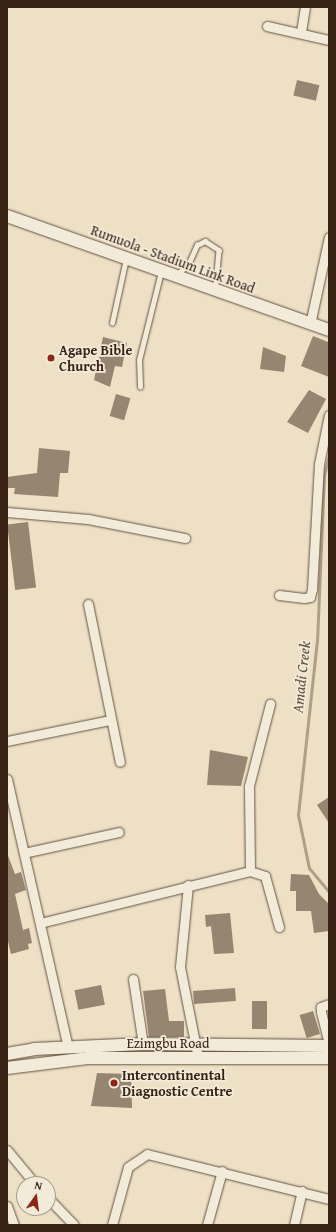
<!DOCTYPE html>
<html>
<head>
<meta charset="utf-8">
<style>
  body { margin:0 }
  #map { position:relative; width:336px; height:1232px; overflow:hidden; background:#ede0c5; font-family:"Gentium Book Plus",serif }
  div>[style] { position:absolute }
  .stream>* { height:3px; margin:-1.5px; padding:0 1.5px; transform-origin:1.5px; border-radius:1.5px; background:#af9f88 }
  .building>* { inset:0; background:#968570; transform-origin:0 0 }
  .roads { filter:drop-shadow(0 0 1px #645240) drop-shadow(0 0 1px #645240) }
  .lane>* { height:4.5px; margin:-2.25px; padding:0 2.25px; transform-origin:2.25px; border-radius:2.25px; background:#f3ebd9 }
  .street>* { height:9px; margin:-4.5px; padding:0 4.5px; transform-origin:4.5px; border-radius:4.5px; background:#f3ebd9 }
  .secondary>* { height:12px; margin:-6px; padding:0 6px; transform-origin:6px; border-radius:6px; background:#f3ebd9 }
  .dots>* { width:11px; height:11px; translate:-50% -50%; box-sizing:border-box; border:2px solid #f3ebd9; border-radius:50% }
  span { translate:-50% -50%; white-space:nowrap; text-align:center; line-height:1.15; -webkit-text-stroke:3.5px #f3ebd9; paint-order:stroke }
  .street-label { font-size:14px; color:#372213 }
  .poi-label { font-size:14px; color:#372213; font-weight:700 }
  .left { translate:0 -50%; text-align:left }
  .water-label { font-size:15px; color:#614e3c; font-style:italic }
  .frame { position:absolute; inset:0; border:8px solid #372213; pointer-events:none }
  .north { position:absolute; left:16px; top:1176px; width:40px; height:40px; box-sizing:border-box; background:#f3ebd9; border:1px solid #a89b8a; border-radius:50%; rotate:14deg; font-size:11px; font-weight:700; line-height:16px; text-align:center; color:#372213 }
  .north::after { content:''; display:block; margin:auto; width:14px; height:18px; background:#8f2418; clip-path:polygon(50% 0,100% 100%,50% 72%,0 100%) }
</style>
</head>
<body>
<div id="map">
  <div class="stream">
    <div style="left:329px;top:455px;width:21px;rotate:104deg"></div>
    <div style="left:324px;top:475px;width:165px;rotate:92.4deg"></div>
    <div style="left:317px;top:640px;width:176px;rotate:96.2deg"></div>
    <div style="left:298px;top:815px;width:54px;rotate:78.3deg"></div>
    <div style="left:309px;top:868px;width:31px;rotate:50deg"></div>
  </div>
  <div class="building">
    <div style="left:297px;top:80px;width:23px;height:16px;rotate:13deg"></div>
    <div style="clip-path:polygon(313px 336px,328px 342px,329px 377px,301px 366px)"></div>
    <div style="clip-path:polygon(103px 337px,127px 343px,122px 367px,115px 366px,110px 387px,94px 380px)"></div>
    <div style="clip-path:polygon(263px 347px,286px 356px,284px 372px,260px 369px)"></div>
    <div style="clip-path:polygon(309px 390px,326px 399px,308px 433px,287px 422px)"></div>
    <div style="left:116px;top:394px;width:15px;height:23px;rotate:16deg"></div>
    <div style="clip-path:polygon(39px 448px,70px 451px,68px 473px,60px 473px,58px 497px,14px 494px,15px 488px,7px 488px,7px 477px,37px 473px)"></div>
    <div style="left:28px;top:522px;width:66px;height:21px;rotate:83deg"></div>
    <div style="clip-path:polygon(210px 750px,248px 757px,241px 786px,207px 785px)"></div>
    <div style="clip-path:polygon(329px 797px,329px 823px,317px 805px)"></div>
    <div style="clip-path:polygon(7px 853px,15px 874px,21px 872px,26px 890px,15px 894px,23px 930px,29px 928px,32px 943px,28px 944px,29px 949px,11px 954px,7px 937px)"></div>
    <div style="clip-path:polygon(291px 874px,309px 875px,319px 894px,329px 904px,329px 931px,314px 933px,311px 911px,296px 911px,296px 891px,290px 891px)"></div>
    <div style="clip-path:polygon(230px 913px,234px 953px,214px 954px,211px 926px,206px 927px,205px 915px)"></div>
    <div style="left:101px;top:985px;width:20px;height:27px;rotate:79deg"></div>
    <div style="left:235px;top:988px;width:13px;height:42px;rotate:86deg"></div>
    <div style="clip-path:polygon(165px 989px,169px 1021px,184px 1021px,184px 1037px,149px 1037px,143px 991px)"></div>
    <div style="left:267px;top:1001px;width:28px;height:15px;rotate:90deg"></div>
    <div style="left:313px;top:1011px;width:24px;height:14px;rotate:73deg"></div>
    <div style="clip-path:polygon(97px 1073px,131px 1074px,132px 1108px,91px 1106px)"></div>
  </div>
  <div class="roads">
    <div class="lane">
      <div style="left:176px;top:275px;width:16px;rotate:-40deg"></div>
      <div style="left:188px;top:265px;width:22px;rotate:-66deg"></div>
      <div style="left:197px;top:245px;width:9px;rotate:-27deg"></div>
      <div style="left:205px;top:241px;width:17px;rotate:33deg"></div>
      <div style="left:219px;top:250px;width:38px;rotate:95deg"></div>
      <div style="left:112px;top:323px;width:66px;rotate:-77.7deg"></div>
      <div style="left:140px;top:387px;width:27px;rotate:-92deg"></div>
      <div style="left:139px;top:360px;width:91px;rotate:-76deg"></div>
    </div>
    <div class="street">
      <div style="left:267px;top:26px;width:64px;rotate:12.7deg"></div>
      <div style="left:301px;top:32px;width:25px;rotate:-81deg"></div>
      <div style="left:310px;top:324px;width:89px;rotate:-77.7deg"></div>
      <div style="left:7px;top:512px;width:81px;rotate:4.9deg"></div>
      <div style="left:88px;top:519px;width:99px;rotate:11.1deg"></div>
      <div style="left:279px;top:595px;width:25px;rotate:7deg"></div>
      <div style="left:304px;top:598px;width:6px;rotate:-9deg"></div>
      <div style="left:310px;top:597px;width:8px;rotate:-76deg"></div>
      <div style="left:312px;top:589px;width:125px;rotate:-86.8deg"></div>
      <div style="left:319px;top:464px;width:50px;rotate:-78.5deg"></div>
      <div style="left:88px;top:604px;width:161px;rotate:78.6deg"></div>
      <div style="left:7px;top:741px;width:105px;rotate:-11.5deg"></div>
      <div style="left:7px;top:779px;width:276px;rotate:77.2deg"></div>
      <div style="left:24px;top:853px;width:97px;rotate:-12.5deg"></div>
      <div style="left:250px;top:871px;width:85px;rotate:-90.7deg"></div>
      <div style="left:249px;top:786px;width:85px;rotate:-75.6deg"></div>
      <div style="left:188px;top:885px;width:82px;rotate:95.6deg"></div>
      <div style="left:180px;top:967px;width:93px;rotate:78.8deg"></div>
      <div style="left:40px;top:923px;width:216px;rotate:-13.9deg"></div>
      <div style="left:250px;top:871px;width:16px;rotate:18deg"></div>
      <div style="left:265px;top:876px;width:53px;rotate:74.6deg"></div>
      <div style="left:133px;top:979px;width:66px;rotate:81.3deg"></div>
      <div style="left:329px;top:1004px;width:9px;rotate:159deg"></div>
      <div style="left:321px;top:1007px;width:5px;rotate:90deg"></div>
      <div style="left:321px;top:1012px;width:32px;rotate:76deg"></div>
      <div style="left:7px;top:1150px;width:44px;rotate:50.5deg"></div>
      <div style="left:48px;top:1198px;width:37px;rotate:46deg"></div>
      <div style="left:7px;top:1206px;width:20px;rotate:70deg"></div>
      <div style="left:112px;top:1225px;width:60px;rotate:-74.6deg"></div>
      <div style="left:128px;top:1167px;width:23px;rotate:-34deg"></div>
      <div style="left:147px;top:1154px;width:187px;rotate:13.9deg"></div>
      <div style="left:207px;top:1225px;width:56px;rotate:-74.5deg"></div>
      <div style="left:294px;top:1225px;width:35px;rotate:-77deg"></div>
    </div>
    <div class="secondary">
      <div style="left:7px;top:216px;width:342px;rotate:19.5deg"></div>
      <div style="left:7px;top:1054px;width:27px;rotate:-10deg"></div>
      <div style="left:34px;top:1049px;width:109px;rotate:-2.6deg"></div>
      <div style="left:143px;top:1044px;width:186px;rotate:0.6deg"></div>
      <div style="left:7px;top:1068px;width:83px;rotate:-7deg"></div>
      <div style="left:89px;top:1058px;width:240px"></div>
    </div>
  </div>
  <div class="dots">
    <div style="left:51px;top:358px;background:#8f2418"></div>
    <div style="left:114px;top:1083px;background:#8f2418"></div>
  </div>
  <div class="street-label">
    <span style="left:173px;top:259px;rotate:20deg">Rumuola - Stadium Link Road</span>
    <span style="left:168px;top:1043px">Ezimgbu Road</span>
  </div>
  <div class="poi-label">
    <span class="left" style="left:59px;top:358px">Agape Bible<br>Church</span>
    <span class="left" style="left:122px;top:1083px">Intercontinental<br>Diagnostic Centre</span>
  </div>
  <div class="water-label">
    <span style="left:301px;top:677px;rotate:-84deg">Amadi Creek</span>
  </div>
  <div class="frame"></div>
  <div class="north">N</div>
</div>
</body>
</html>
